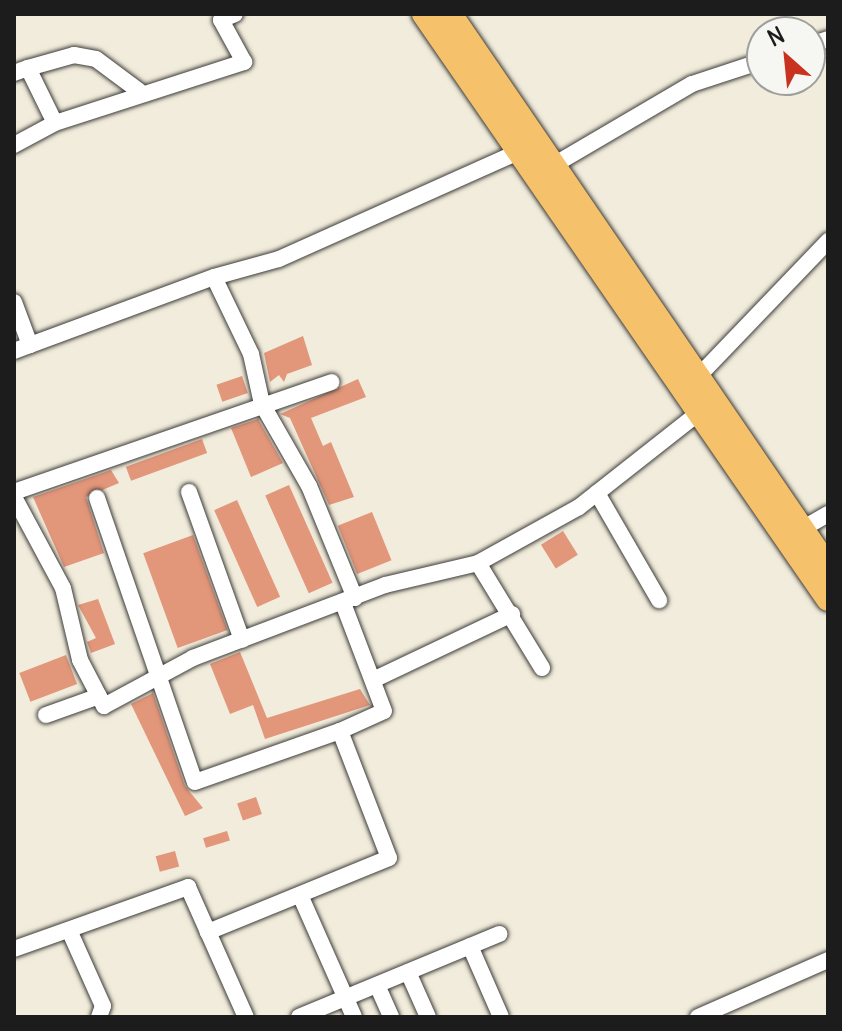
<!DOCTYPE html>
<html>
<head>
<meta charset="utf-8">
<style>
  body { margin:0 }
  #map { position:relative; width:842px; height:1031px; overflow:hidden; background:#f1ecdb; font-family:Delius,sans-serif }
  div>[style] { position:absolute }
  .building>* { inset:0; background:#e2967a; transform-origin:0 0 }
  .roads { filter:drop-shadow(0 0 2px #3c3b39) drop-shadow(0 0 2px #3c3b39) }
  .minor>* { height:16px; margin:-8px; padding:0 8px; transform-origin:8px; border-radius:8px; background:#fff }
  .highway>* { height:24px; margin:-12px; padding:0 12px; transform-origin:12px; border-radius:12px; background:#f5c16b }
  span { translate:-50% -50%; white-space:nowrap; text-align:center; line-height:1.15; -webkit-text-stroke:6px #f6f6f2; paint-order:stroke }
  .frame { position:absolute; inset:0; border:16px solid #1c1c1c; pointer-events:none }
  .north { position:absolute; left:746px; top:16px; width:80px; height:80px; box-sizing:border-box; background:#f6f6f2; border:2px solid #9f9f9c; border-radius:50%; rotate:333deg; font-size:22px; font-weight:700; line-height:32px; text-align:center; color:#1c1c1c }
  .north::after { content:''; display:block; margin:auto; width:28px; height:36px; background:#c8321e; clip-path:polygon(50% 0,100% 100%,50% 72%,0 100%) }
</style>
</head>
<body>
<div id="map">
  <div class="building">
    <div style="clip-path:polygon(303px 336px,312px 365px,287px 374px,284px 382px,279px 375px,270px 382px,264px 353px)"></div>
    <div style="left:242px;top:376px;width:18px;height:27px;rotate:71deg"></div>
    <div style="clip-path:polygon(358px 379px,366px 397px,311px 418px,323px 446px,331px 442px,354px 497px,329px 505px,290px 418px,280px 414px)"></div>
    <div style="clip-path:polygon(258px 419px,283px 463px,251px 477px,231px 428px)"></div>
    <div style="left:202px;top:439px;width:15px;height:81px;rotate:70deg"></div>
    <div style="clip-path:polygon(111px 470px,119px 483px,86px 497px,104px 553px,64px 567px,33px 497px)"></div>
    <div style="left:289px;top:485px;width:107px;height:26px;rotate:66deg"></div>
    <div style="left:237px;top:500px;width:106px;height:25px;rotate:66deg"></div>
    <div style="left:372px;top:512px;width:52px;height:37px;rotate:68deg"></div>
    <div style="left:563px;top:531px;width:28px;height:26px;rotate:58deg"></div>
    <div style="left:193px;top:535px;width:101px;height:53px;rotate:70deg"></div>
    <div style="clip-path:polygon(98px 599px,115px 644px,91px 653px,87px 642px,96px 638px,78px 605px)"></div>
    <div style="clip-path:polygon(240px 652px,267px 718px,360px 689px,370px 705px,265px 739px,253px 705px,230px 714px,210px 664px)"></div>
    <div style="left:66px;top:655px;width:31px;height:50px;rotate:69deg"></div>
    <div style="clip-path:polygon(153px 693px,185px 786px,203px 808px,185px 816px,131px 704px)"></div>
    <div style="left:256px;top:797px;width:18px;height:20px;rotate:71deg"></div>
    <div style="left:227px;top:831px;width:10px;height:25px;rotate:73deg"></div>
    <div style="left:175px;top:851px;width:16px;height:20px;rotate:75deg"></div>
  </div>
  <div class="roads">
    <div class="minor">
      <div style="left:810px;top:45px;width:19px;rotate:-18deg"></div>
      <div style="left:28px;top:68px;width:48px;rotate:-15.8deg"></div>
      <div style="left:74px;top:55px;width:22px;rotate:10deg"></div>
      <div style="left:96px;top:59px;width:54px;rotate:36.7deg"></div>
      <div style="left:14px;top:73px;width:15px;rotate:-20deg"></div>
      <div style="left:28px;top:68px;width:61px;rotate:63.9deg"></div>
      <div style="left:55px;top:123px;width:47px;rotate:151.8deg"></div>
      <div style="left:55px;top:123px;width:199px;rotate:-17.9deg"></div>
      <div style="left:244px;top:62px;width:48px;rotate:-118.7deg"></div>
      <div style="left:221px;top:20px;width:15px;rotate:-23deg"></div>
      <div style="left:547px;top:169px;width:168px;rotate:-30.4deg"></div>
      <div style="left:692px;top:84px;width:74px;rotate:-18.2deg"></div>
      <div style="left:14px;top:302px;width:46px;rotate:69.6deg"></div>
      <div style="left:30px;top:345px;width:196px;rotate:-20.3deg"></div>
      <div style="left:14px;top:351px;width:17px;rotate:-21deg"></div>
      <div style="left:692px;top:383px;width:197px;rotate:-46.2deg"></div>
      <div style="left:14px;top:492px;width:336px;rotate:-19.1deg"></div>
      <div style="left:189px;top:492px;width:157px;rotate:70.3deg"></div>
      <div style="left:597px;top:493px;width:124px;rotate:59.9deg"></div>
      <div style="left:14px;top:497px;width:103px;rotate:61.7deg"></div>
      <div style="left:63px;top:588px;width:74px;rotate:76.7deg"></div>
      <div style="left:80px;top:660px;width:52px;rotate:62.4deg"></div>
      <div style="left:104px;top:706px;width:101px;rotate:-28.3deg"></div>
      <div style="left:193px;top:658px;width:205px;rotate:-20.8deg"></div>
      <div style="left:385px;top:585px;width:96px;rotate:-13.3deg"></div>
      <div style="left:478px;top:563px;width:115px;rotate:-29deg"></div>
      <div style="left:579px;top:507px;width:160px;rotate:-38.2deg"></div>
      <div style="left:97px;top:498px;width:300px;rotate:71deg"></div>
      <div style="left:195px;top:782px;width:154px;rotate:-19.4deg"></div>
      <div style="left:340px;top:731px;width:136px;rotate:68.9deg"></div>
      <div style="left:389px;top:858px;width:196px;rotate:157.8deg"></div>
      <div style="left:802px;top:529px;width:30px;rotate:-30deg"></div>
      <div style="left:478px;top:563px;width:123px;rotate:58.6deg"></div>
      <div style="left:355px;top:598px;width:121px;rotate:-112.3deg"></div>
      <div style="left:309px;top:486px;width:95px;rotate:-119.8deg"></div>
      <div style="left:262px;top:404px;width:51px;rotate:-102.4deg"></div>
      <div style="left:251px;top:354px;width:85px;rotate:-115.7deg"></div>
      <div style="left:214px;top:277px;width:67px;rotate:-15.5deg"></div>
      <div style="left:279px;top:259px;width:269px;rotate:-24.1deg"></div>
      <div style="left:373px;top:680px;width:154px;rotate:-25.4deg"></div>
      <div style="left:46px;top:715px;width:56px;rotate:-19.7deg"></div>
      <div style="left:340px;top:731px;width:48px;rotate:-24.4deg"></div>
      <div style="left:384px;top:711px;width:116px;rotate:-110.8deg"></div>
      <div style="left:300px;top:895px;width:133px;rotate:66.1deg"></div>
      <div style="left:69px;top:930px;width:83px;rotate:65.9deg"></div>
      <div style="left:103px;top:1006px;width:12px;rotate:110deg"></div>
      <div style="left:470px;top:946px;width:77px;rotate:66.4deg"></div>
      <div style="left:14px;top:949px;width:185px;rotate:-19.6deg"></div>
      <div style="left:188px;top:887px;width:142px;rotate:66deg"></div>
      <div style="left:408px;top:972px;width:49px;rotate:66deg"></div>
      <div style="left:377px;top:985px;width:35px;rotate:66deg"></div>
      <div style="left:299px;top:1017px;width:217px;rotate:-22.5deg"></div>
      <div style="left:698px;top:1017px;width:142px;rotate:-23.7deg"></div>
    </div>
    <div class="highway">
      <div style="left:424px;top:14px;width:711px;rotate:55.37deg"></div>
      <div style="left:450px;top:14px;width:670px;rotate:55.65deg"></div>
    </div>
  </div>
  <div class="frame"></div>
  <div class="north">N</div>
</div>
</body>
</html>
